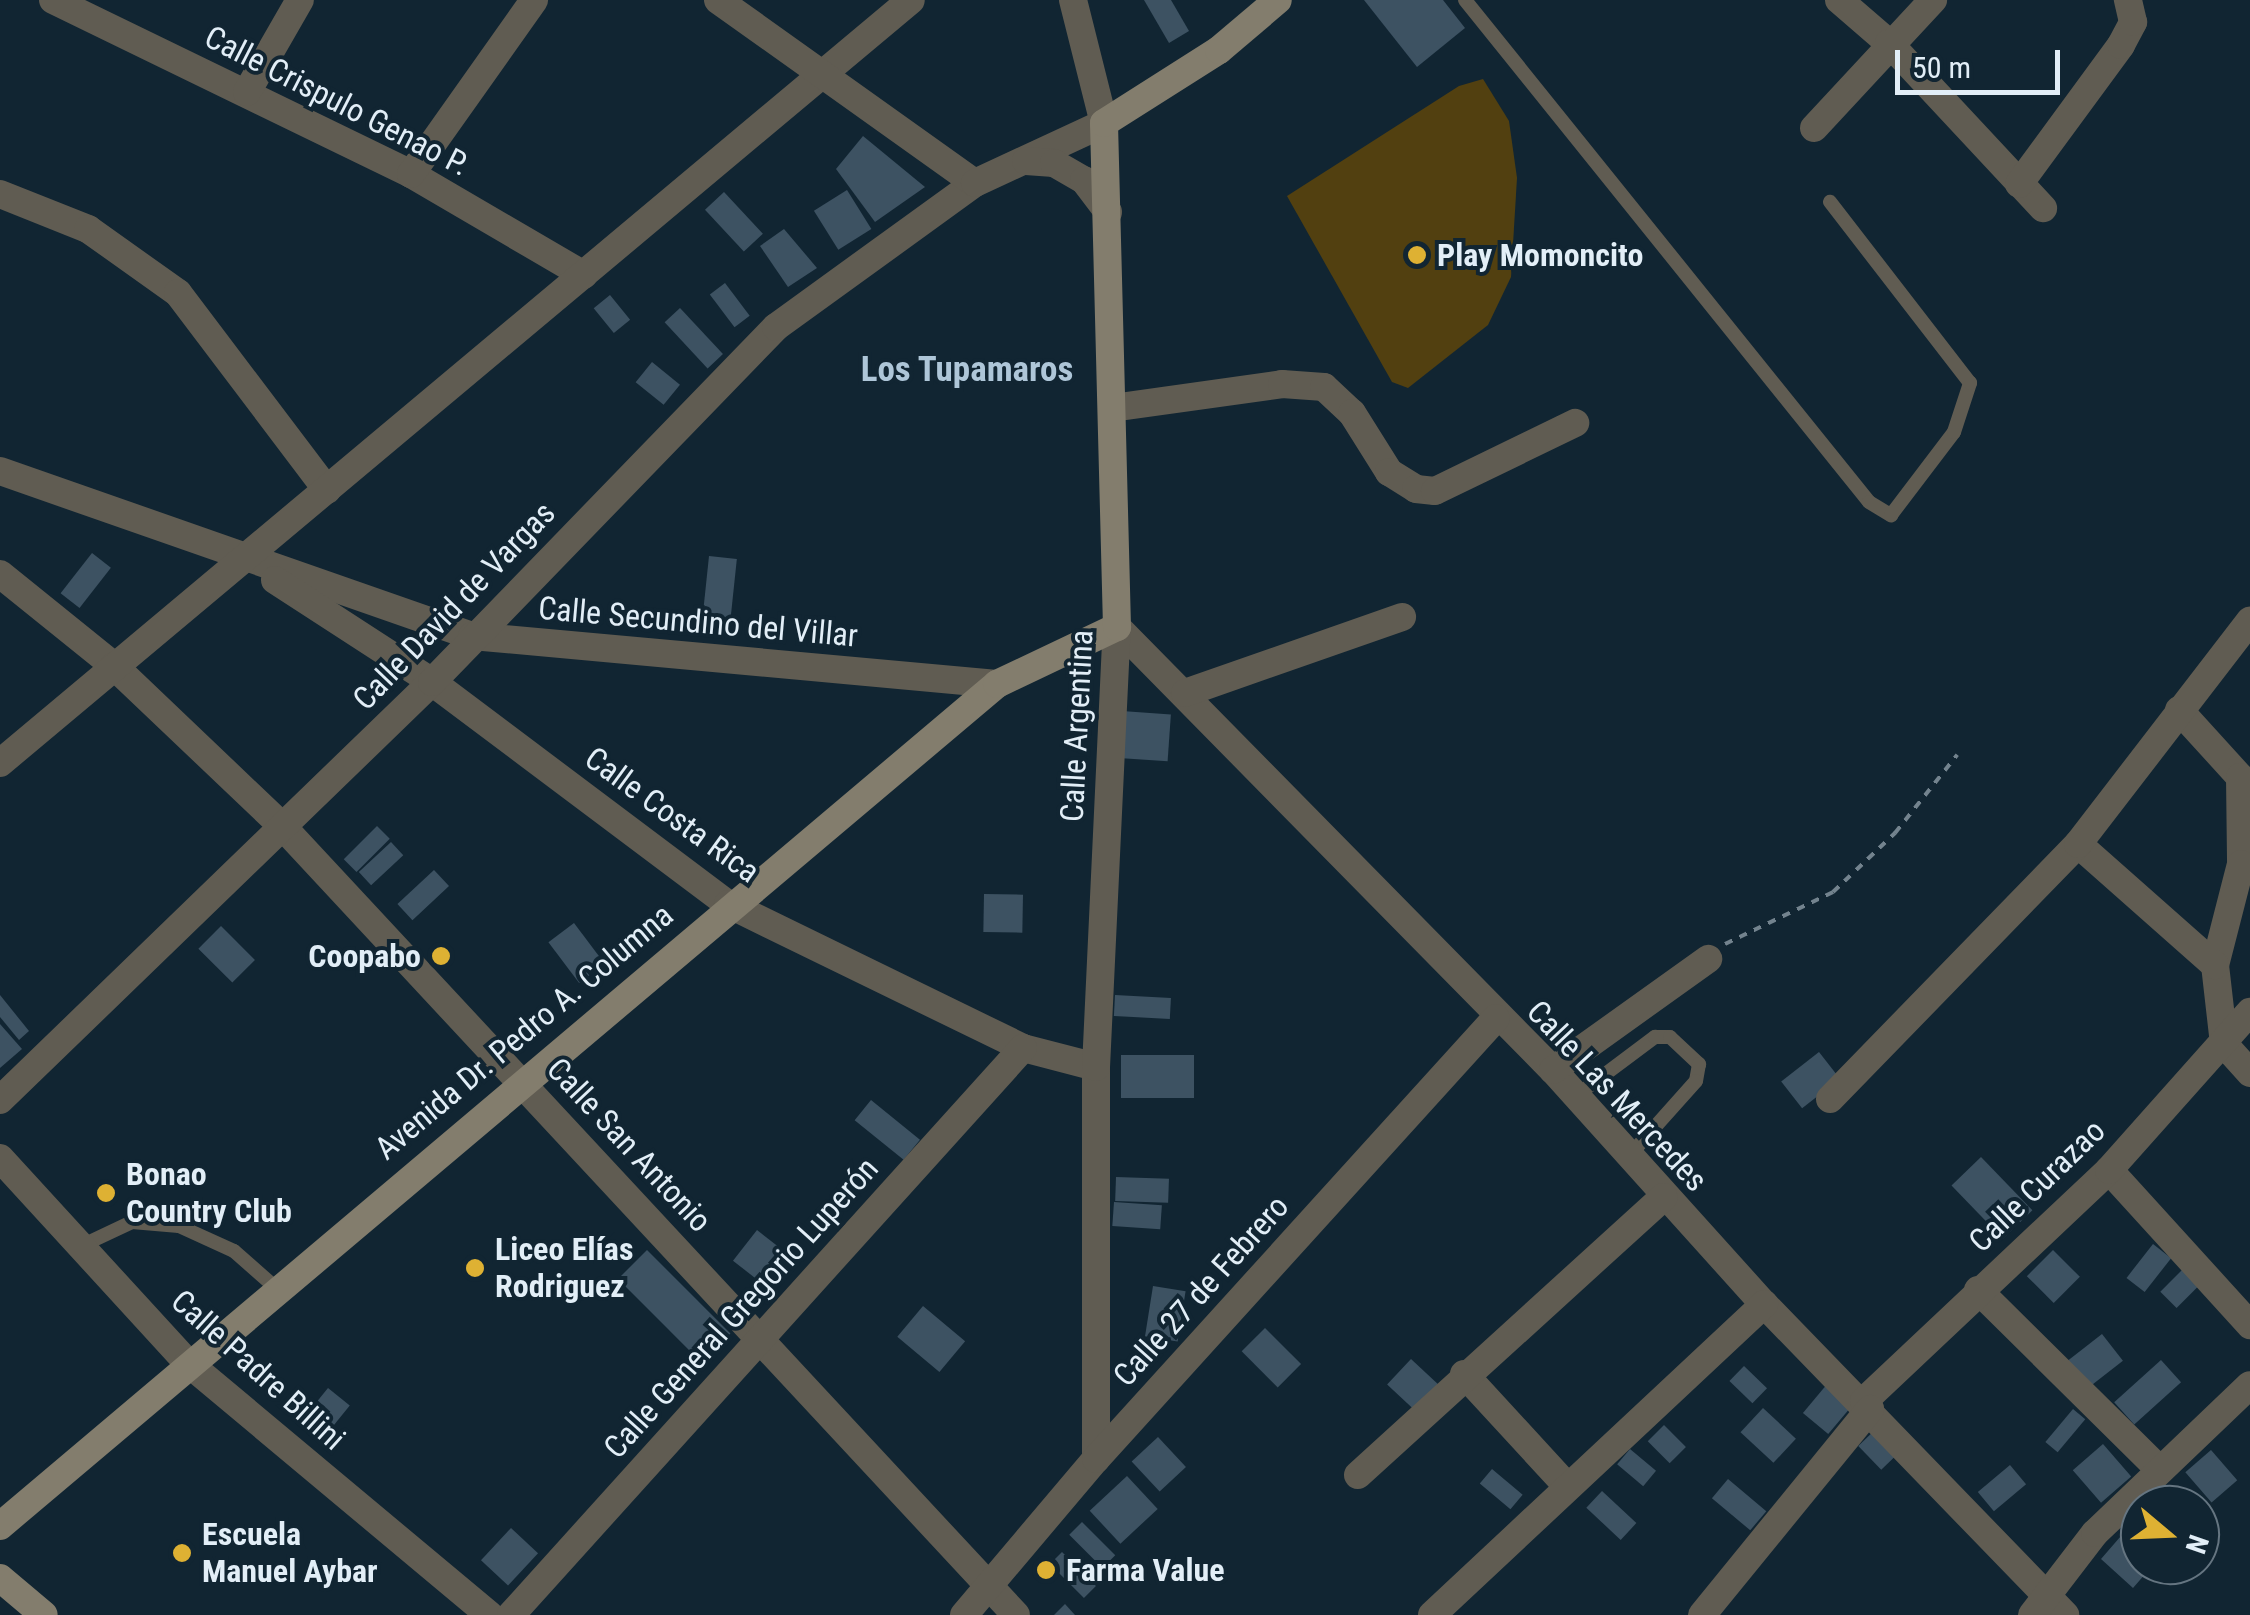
<!DOCTYPE html>
<html>
<head>
<meta charset="utf-8">
<style>
  body { margin:0 }
  #map { position:relative; width:2250px; height:1615px; overflow:hidden; background:#112532; font-family:"Roboto Condensed",sans-serif }
  div>[style] { position:absolute }
  .green>* { inset:0; background:#524010 }
  .building>* { inset:0; background:#3d5262; transform-origin:0 0 }
  .path>* { height:4px; margin-top:-2px; transform-origin:0; background:repeating-linear-gradient(90deg,#73838e 0 8px,transparent 0 16px) }
  .service>* { height:14px; margin:-7px; padding:0 7px; transform-origin:7px; border-radius:7px; background:#605c52 }
  .minor>* { height:28px; margin:-14px; padding:0 14px; transform-origin:14px; border-radius:14px; background:#605c52 }
  .tertiary>* { height:28px; margin:-14px; padding:0 14px; transform-origin:14px; border-radius:14px; background:#605c52 }
  .secondary>* { height:28px; margin:-14px; padding:0 14px; transform-origin:14px; border-radius:14px; background:#837d6d }
  .dots>* { width:28px; height:28px; translate:-50% -50%; box-sizing:border-box; border:5px solid #112532; border-radius:50% }
  span { translate:-50% -50%; white-space:nowrap; text-align:center; line-height:1.15; -webkit-text-stroke:8px #112532; paint-order:stroke }
  .street-label { font-size:32px; color:#e2eef7 }
  .poi-label { font-size:32px; color:#e2eef7; font-weight:700 }
  .left { translate:0 -50%; text-align:left }
  .right { translate:-100% -50%; text-align:right }
  .neighbourhood-label { font-size:35px; color:#aec6d8; font-weight:700 }
  .north { position:absolute; left:2120px; top:1485px; width:100px; height:100px; box-sizing:border-box; background:#112532; border:2px solid #657581; border-radius:50%; rotate:109deg; font-size:28px; font-weight:700; line-height:40px; text-align:center; color:#e2eef7 }
  .north::after { content:''; display:block; margin:auto; width:35px; height:45px; background:#deb133; clip-path:polygon(50% 0,100% 100%,50% 72%,0 100%) }
  .scale { position:absolute; left:1895px; top:50px; width:165px; height:45px; box-sizing:border-box; border:5px solid #e2eef7; border-top:0; padding-left:12px; font-size:30px; line-height:35px; white-space:nowrap; color:#e2eef7; -webkit-text-stroke:8px #112532; paint-order:stroke }
</style>
</head>
<body>
<div id="map">
  <div class="green">
    <div style="clip-path:polygon(1483px 79px,1509px 121px,1517px 178px,1511px 277px,1488px 325px,1408px 388px,1392px 382px,1287px 196px,1459px 86px)"></div>
  </div>
  <div class="building">
    <div style="clip-path:polygon(1144px 0,1171px 0,1189px 31px,1169px 43px)"></div>
    <div style="clip-path:polygon(1364px 0,1443px 0,1465px 28px,1417px 67px)"></div>
    <div style="clip-path:polygon(863px 136px,925px 187px,875px 222px,836px 169px)"></div>
    <div style="left:847px;top:190px;width:46px;height:39px;rotate:58deg"></div>
    <div style="left:724px;top:192px;width:57px;height:26px;rotate:47deg"></div>
    <div style="clip-path:polygon(784px 229px,817px 268px,788px 287px,760px 246px)"></div>
    <div style="left:725px;top:283px;width:41px;height:19px;rotate:53deg"></div>
    <div style="left:610px;top:295px;width:32px;height:21px;rotate:51deg"></div>
    <div style="left:680px;top:308px;width:63px;height:21px;rotate:47deg"></div>
    <div style="left:652px;top:362px;width:36px;height:26px;rotate:39deg"></div>
    <div style="left:92px;top:553px;width:24px;height:51px;rotate:38deg"></div>
    <div style="left:709px;top:556px;width:28px;height:65px;rotate:6deg"></div>
    <div style="left:1122px;top:711px;width:49px;height:47px;rotate:4deg"></div>
    <div style="left:377px;top:826px;width:18px;height:47px;rotate:45deg"></div>
    <div style="left:391px;top:842px;width:18px;height:44px;rotate:47deg"></div>
    <div style="left:434px;top:870px;width:22px;height:50px;rotate:47deg"></div>
    <div style="left:984px;top:894px;width:39px;height:38px;rotate:1deg"></div>
    <div style="left:574px;top:923px;width:51px;height:32px;rotate:53deg"></div>
    <div style="left:221px;top:926px;width:48px;height:32px;rotate:45deg"></div>
    <div style="clip-path:polygon(0 995px,29px 1031px,19px 1040px,0 1017px)"></div>
    <div style="left:1115px;top:995px;width:56px;height:21px;rotate:3deg"></div>
    <div style="clip-path:polygon(0 1024px,22px 1049px,0 1068px)"></div>
    <div style="left:1819px;top:1052px;width:34px;height:48px;rotate:52deg"></div>
    <div style="left:1121px;top:1055px;width:73px;height:43px"></div>
    <div style="left:871px;top:1100px;width:63px;height:26px;rotate:39deg"></div>
    <div style="left:1981px;top:1157px;width:74px;height:41px;rotate:46deg"></div>
    <div style="left:1116px;top:1177px;width:53px;height:24px;rotate:2deg"></div>
    <div style="left:1114px;top:1202px;width:48px;height:24px;rotate:4deg"></div>
    <div style="left:757px;top:1230px;width:46px;height:39px;rotate:38deg"></div>
    <div style="left:2153px;top:1244px;width:23px;height:43px;rotate:38deg"></div>
    <div style="left:647px;top:1250px;width:118px;height:41px;rotate:45deg"></div>
    <div style="left:2053px;top:1250px;width:38px;height:37px;rotate:45deg"></div>
    <div style="left:2190px;top:1262px;width:23px;height:42px;rotate:45deg"></div>
    <div style="left:1153px;top:1286px;width:33px;height:51px;rotate:9deg"></div>
    <div style="left:923px;top:1306px;width:55px;height:40px;rotate:40deg"></div>
    <div style="left:1265px;top:1328px;width:51px;height:33px;rotate:45deg"></div>
    <div style="left:2102px;top:1334px;width:34px;height:46px;rotate:52deg"></div>
    <div style="left:1411px;top:1359px;width:44px;height:35px;rotate:43deg"></div>
    <div style="left:2161px;top:1360px;width:30px;height:63px;rotate:48deg"></div>
    <div style="left:1744px;top:1366px;width:32px;height:21px;rotate:44deg"></div>
    <div style="left:1828px;top:1383px;width:33px;height:39px;rotate:40deg"></div>
    <div style="left:328px;top:1388px;width:28px;height:45px;rotate:39deg"></div>
    <div style="left:1763px;top:1408px;width:45px;height:33px;rotate:43deg"></div>
    <div style="left:2073px;top:1409px;width:16px;height:43px;rotate:40deg"></div>
    <div style="left:1664px;top:1425px;width:31px;height:23px;rotate:45deg"></div>
    <div style="left:1877px;top:1428px;width:33px;height:26px;rotate:46deg"></div>
    <div style="left:1158px;top:1437px;width:41px;height:36px;rotate:47deg"></div>
    <div style="left:2103px;top:1444px;width:43px;height:40px;rotate:49deg"></div>
    <div style="left:1630px;top:1449px;width:34px;height:20px;rotate:40deg"></div>
    <div style="left:2211px;top:1450px;width:40px;height:34px;rotate:49deg"></div>
    <div style="left:2010px;top:1465px;width:25px;height:42px;rotate:50deg"></div>
    <div style="left:1492px;top:1469px;width:40px;height:19px;rotate:40deg"></div>
    <div style="left:1127px;top:1476px;width:45px;height:51px;rotate:47deg"></div>
    <div style="left:1728px;top:1479px;width:50px;height:25px;rotate:40deg"></div>
    <div style="left:1602px;top:1491px;width:47px;height:23px;rotate:43deg"></div>
    <div style="left:1082px;top:1522px;width:47px;height:18px;rotate:45deg"></div>
    <div style="left:511px;top:1528px;width:37px;height:44px;rotate:43deg"></div>
    <div style="clip-path:polygon(2127px 1529px,2140px 1540px,2140px 1565px,2153px 1565px,2133px 1588px,2101px 1559px)"></div>
    <div style="left:1062px;top:1552px;width:48px;height:17px;rotate:45deg"></div>
    <div style="clip-path:polygon(1065px 1604px,1075px 1615px,1054px 1615px)"></div>
  </div>
  <div class="path">
    <div style="left:1725px;top:944px;width:120px;rotate:-25.7deg"></div>
    <div style="left:1833px;top:892px;width:86px;rotate:-43.6deg"></div>
    <div style="left:1895px;top:833px;width:100px;rotate:-51.5deg"></div>
  </div>
  <div class="service">
    <div style="left:1465px;top:0;width:644px;rotate:51.17deg"></div>
    <div style="left:1869px;top:502px;width:26px;rotate:31deg"></div>
    <div style="left:1891px;top:515px;width:104px;rotate:-52.8deg"></div>
    <div style="left:1954px;top:432px;width:52px;rotate:-71.9deg"></div>
    <div style="left:1970px;top:383px;width:229px;rotate:-127.7deg"></div>
    <div style="left:1576px;top:1096px;width:99px;rotate:-36.8deg"></div>
    <div style="left:1655px;top:1037px;width:15px"></div>
    <div style="left:1670px;top:1037px;width:40px;rotate:43deg"></div>
    <div style="left:1699px;top:1064px;width:17px;rotate:100deg"></div>
    <div style="left:1696px;top:1081px;width:101px;rotate:131.8deg"></div>
    <div style="left:81px;top:1246px;width:56px;rotate:-25.2deg"></div>
    <div style="left:132px;top:1222px;width:47px;rotate:4.9deg"></div>
    <div style="left:179px;top:1226px;width:60px;rotate:24.4deg"></div>
    <div style="left:234px;top:1251px;width:56px;rotate:41.4deg"></div>
  </div>
  <div class="minor">
    <div style="left:53px;top:0;width:398px;rotate:25.9deg"></div>
    <div style="left:411px;top:174px;width:200px;rotate:30.3deg"></div>
    <div style="left:1073px;top:0;width:127px;rotate:75.9deg"></div>
    <div style="left:1839px;top:0;width:66px;rotate:40.7deg"></div>
    <div style="left:1889px;top:43px;width:226px;rotate:47deg"></div>
    <div style="left:247px;top:92px;width:106px;rotate:-60.1deg"></div>
    <div style="left:1814px;top:128px;width:175px;rotate:-47.1deg"></div>
    <div style="left:411px;top:174px;width:213px;rotate:-54.7deg"></div>
    <div style="left:2019px;top:184px;width:172px;rotate:-53.7deg"></div>
    <div style="left:2121px;top:45px;width:26px;rotate:-62deg"></div>
    <div style="left:2133px;top:22px;width:23px;rotate:-103deg"></div>
    <div style="left:0;top:194px;width:95px;rotate:21.7deg"></div>
    <div style="left:88px;top:229px;width:110px;rotate:35.4deg"></div>
    <div style="left:178px;top:293px;width:247px;rotate:52.9deg"></div>
    <div style="left:1112px;top:408px;width:172px;rotate:-8deg"></div>
    <div style="left:1282px;top:384px;width:42px;rotate:4.1deg"></div>
    <div style="left:1324px;top:387px;width:38px;rotate:43deg"></div>
    <div style="left:1352px;top:413px;width:70px;rotate:57.9deg"></div>
    <div style="left:1389px;top:472px;width:32px;rotate:32deg"></div>
    <div style="left:1416px;top:489px;width:19px;rotate:6deg"></div>
    <div style="left:1435px;top:491px;width:156px;rotate:-25.9deg"></div>
    <div style="left:0;top:471px;width:500px;rotate:19.27deg"></div>
    <div style="left:472px;top:636px;width:527px;rotate:5.22deg"></div>
    <div style="left:0;top:574px;width:146px;rotate:38.9deg"></div>
    <div style="left:114px;top:666px;width:233px;rotate:43.6deg"></div>
    <div style="left:283px;top:827px;width:1076px;rotate:47.07deg"></div>
    <div style="left:275px;top:580px;width:187px;rotate:33deg"></div>
    <div style="left:432px;top:682px;width:370px;rotate:36.9deg"></div>
    <div style="left:728px;top:904px;width:328px;rotate:26deg"></div>
    <div style="left:1023px;top:1048px;width:75px;rotate:14.6deg"></div>
    <div style="left:1117px;top:627px;width:622px;rotate:45.46deg"></div>
    <div style="left:1553px;top:1070px;width:315px;rotate:48deg"></div>
    <div style="left:1764px;top:1304px;width:433px;rotate:45.9deg"></div>
    <div style="left:1185px;top:693px;width:230px;rotate:-19.3deg"></div>
    <div style="left:2179px;top:710px;width:91px;rotate:47.7deg"></div>
    <div style="left:2240px;top:777px;width:87px;rotate:89.3deg"></div>
    <div style="left:2241px;top:864px;width:104px;rotate:104.4deg"></div>
    <div style="left:2215px;top:965px;width:80px;rotate:83.5deg"></div>
    <div style="left:2224px;top:1044px;width:39px;rotate:48deg"></div>
    <div style="left:0;top:763px;width:1188px;rotate:-39.95deg"></div>
    <div style="left:2078px;top:844px;width:183px;rotate:41.5deg"></div>
    <div style="left:1553px;top:1070px;width:191px;rotate:-35.6deg"></div>
    <div style="left:1830px;top:1099px;width:356px;rotate:-45.8deg"></div>
    <div style="left:2078px;top:844px;width:282px;rotate:-52.4deg"></div>
    <div style="left:0;top:1100px;width:601px;rotate:-44.06deg"></div>
    <div style="left:432px;top:682px;width:494px;rotate:-45.9deg"></div>
    <div style="left:776px;top:327px;width:246px;rotate:-35.9deg"></div>
    <div style="left:0;top:1158px;width:278px;rotate:47.5deg"></div>
    <div style="left:188px;top:1363px;width:393px;rotate:39.9deg"></div>
    <div style="left:2109px;top:1170px;width:210px;rotate:47.7deg"></div>
    <div style="left:1978px;top:1290px;width:256px;rotate:44.7deg"></div>
    <div style="left:1464px;top:1374px;width:152px;rotate:47.4deg"></div>
    <div style="left:1864px;top:1401px;width:337px;rotate:-43.3deg"></div>
    <div style="left:2109px;top:1170px;width:212px;rotate:-48.3deg"></div>
    <div style="left:1096px;top:1459px;width:392px;rotate:-90deg"></div>
    <div style="left:1096px;top:1067px;width:441px;rotate:-87.3deg"></div>
    <div style="left:1358px;top:1475px;width:413px;rotate:-42.3deg"></div>
    <div style="left:511px;top:1615px;width:764px;rotate:-47.92deg"></div>
    <div style="left:964px;top:1615px;width:204px;rotate:-49.8deg"></div>
    <div style="left:1096px;top:1459px;width:595px;rotate:-47.79deg"></div>
    <div style="left:1432px;top:1615px;width:455px;rotate:-43.1deg"></div>
    <div style="left:1702px;top:1615px;width:266px;rotate:-50.8deg"></div>
    <div style="left:2032px;top:1615px;width:103px;rotate:-52.5deg"></div>
    <div style="left:2095px;top:1533px;width:214px;rotate:-43.7deg"></div>
  </div>
  <div class="tertiary">
    <div style="left:718px;top:0;width:315px;rotate:35.5deg"></div>
    <div style="left:975px;top:183px;width:142px;rotate:-24.9deg"></div>
    <div style="left:1026px;top:161px;width:28px;rotate:4deg"></div>
    <div style="left:1054px;top:163px;width:34px;rotate:30deg"></div>
    <div style="left:1084px;top:180px;width:40px;rotate:53deg"></div>
  </div>
  <div class="secondary">
    <div style="left:0;top:1526px;width:1305px;rotate:-40.18deg"></div>
    <div style="left:997px;top:684px;width:133px;rotate:-25.4deg"></div>
    <div style="left:1117px;top:627px;width:504px;rotate:-91.48deg"></div>
    <div style="left:1104px;top:123px;width:136px;rotate:-32.4deg"></div>
    <div style="left:1219px;top:50px;width:77px;rotate:-40.3deg"></div>
    <div style="left:0;top:1578px;width:57px;rotate:40.1deg"></div>
  </div>
  <div class="dots">
    <div style="left:1417px;top:255px;background:#deb133"></div>
    <div style="left:441px;top:956px;background:#deb133"></div>
    <div style="left:106px;top:1193px;background:#deb133"></div>
    <div style="left:475px;top:1268px;background:#deb133"></div>
    <div style="left:182px;top:1553px;background:#deb133"></div>
    <div style="left:1046px;top:1570px;background:#deb133"></div>
  </div>
  <div class="street-label">
    <span style="left:337px;top:101px;rotate:27deg">Calle Crispulo Genao P.</span>
    <span style="left:454px;top:606px;rotate:-46deg">Calle David de Vargas</span>
    <span style="left:698px;top:622px;rotate:5deg">Calle Secundino del Villar</span>
    <span style="left:1077px;top:726px;rotate:-87deg">Calle Argentina</span>
    <span style="left:672px;top:815px;rotate:36deg">Calle Costa Rica</span>
    <span style="left:524px;top:1032px;rotate:-40deg">Avenida Dr. Pedro A. Columna</span>
    <span style="left:1617px;top:1096px;rotate:47deg">Calle Las Mercedes</span>
    <span style="left:629px;top:1145px;rotate:47deg">Calle San Antonio</span>
    <span style="left:2037px;top:1186px;rotate:-44deg">Calle Curazao</span>
    <span style="left:1201px;top:1291px;rotate:-48deg">Calle 27 de Febrero</span>
    <span style="left:741px;top:1308px;rotate:-48deg">Calle General Gregorio Luperón</span>
    <span style="left:258px;top:1370px;rotate:42deg">Calle Padre Billini</span>
  </div>
  <div class="poi-label">
    <span class="left" style="left:1437px;top:255px">Play Momoncito</span>
    <span class="right" style="left:421px;top:956px">Coopabo</span>
    <span class="left" style="left:126px;top:1193px">Bonao<br>Country Club</span>
    <span class="left" style="left:495px;top:1268px">Liceo Elías<br>Rodriguez</span>
    <span class="left" style="left:202px;top:1553px">Escuela<br>Manuel Aybar</span>
    <span class="left" style="left:1066px;top:1570px">Farma Value</span>
  </div>
  <div class="neighbourhood-label">
    <span style="left:967px;top:370px">Los Tupamaros</span>
  </div>
  <div class="north">N</div>
  <div class="scale">50 m</div>
</div>
</body>
</html>
